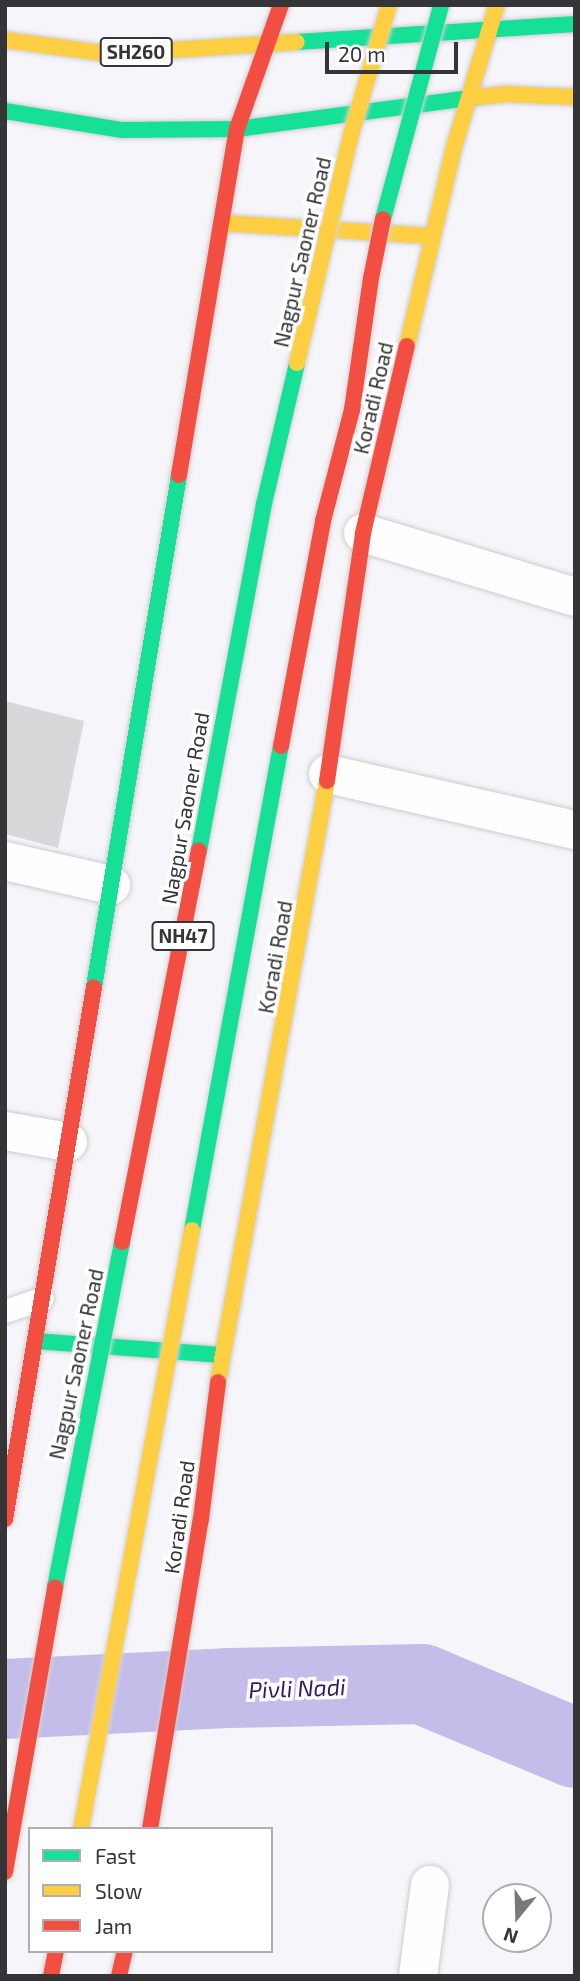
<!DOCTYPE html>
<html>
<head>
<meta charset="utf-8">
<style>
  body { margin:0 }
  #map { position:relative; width:580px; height:1981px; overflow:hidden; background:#f6f6fa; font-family:"Exo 2",sans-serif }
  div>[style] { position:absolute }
  .river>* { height:80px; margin:-40px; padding:0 40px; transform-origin:40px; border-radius:40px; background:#c4bce9 }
  .building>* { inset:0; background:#d8d8db }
  .roads { filter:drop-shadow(0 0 2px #cdcdd0) drop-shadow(0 0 2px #cdcdd0) }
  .lane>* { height:23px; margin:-11.5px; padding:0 11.5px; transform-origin:11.5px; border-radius:11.5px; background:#fefefe }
  .street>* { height:38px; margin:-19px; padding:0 19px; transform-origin:19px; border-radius:19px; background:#fefefe }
  .fast>* { height:16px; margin:-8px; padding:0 8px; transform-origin:8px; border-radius:8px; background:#16e098 }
  .slow>* { height:16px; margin:-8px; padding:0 8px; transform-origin:8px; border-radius:8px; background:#ffcf43 }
  .jam>* { height:16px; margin:-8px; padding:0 8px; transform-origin:8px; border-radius:8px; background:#f24e42 }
  .bridges { filter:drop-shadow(0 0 2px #d3d3d6) drop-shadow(0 0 2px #d3d3d6) }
  .fast-bridge>* { height:16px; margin:-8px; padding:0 8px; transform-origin:8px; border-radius:8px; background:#16e098 }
  .slow-bridge>* { height:16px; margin:-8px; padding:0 8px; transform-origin:8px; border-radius:8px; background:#ffcf43 }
  .jam-bridge>* { height:16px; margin:-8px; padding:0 8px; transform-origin:8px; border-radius:8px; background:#f24e42 }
  span { translate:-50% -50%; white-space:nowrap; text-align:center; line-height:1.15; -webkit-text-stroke:7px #fff; paint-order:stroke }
  .shield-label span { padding:2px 5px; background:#fff; border:2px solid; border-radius:5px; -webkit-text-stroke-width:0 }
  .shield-label { font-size:19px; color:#353538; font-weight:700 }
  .street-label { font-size:21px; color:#353538 }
  .water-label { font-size:23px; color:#311a63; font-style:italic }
  .frame { position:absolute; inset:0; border:7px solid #353538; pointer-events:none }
  .legend { position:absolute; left:28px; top:1827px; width:245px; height:126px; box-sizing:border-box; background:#fff; border:2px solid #aeaeaf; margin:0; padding:9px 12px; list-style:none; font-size:21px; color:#353538 }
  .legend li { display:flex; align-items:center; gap:14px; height:35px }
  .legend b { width:35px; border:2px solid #aeaeaf }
  .north { position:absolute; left:482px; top:1883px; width:70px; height:70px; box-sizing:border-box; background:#fff; border:2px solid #aeaeaf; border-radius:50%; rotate:199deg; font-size:19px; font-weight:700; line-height:28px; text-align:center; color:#353538 }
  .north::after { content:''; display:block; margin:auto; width:24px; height:32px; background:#79797c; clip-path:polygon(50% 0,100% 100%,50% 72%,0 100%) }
  .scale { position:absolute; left:325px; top:42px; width:133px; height:32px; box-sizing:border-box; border:4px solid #353538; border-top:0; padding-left:9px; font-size:21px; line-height:24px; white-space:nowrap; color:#353538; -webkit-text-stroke:5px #fff; paint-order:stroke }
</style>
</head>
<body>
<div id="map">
  <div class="river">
    <div style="left:5px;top:1699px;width:222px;rotate:-2.8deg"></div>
    <div style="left:227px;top:1688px;width:195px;rotate:-1.2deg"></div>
    <div style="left:422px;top:1684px;width:166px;rotate:22.7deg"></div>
  </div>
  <div class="building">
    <div style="clip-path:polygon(5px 701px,84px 721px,58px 848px,5px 834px)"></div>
  </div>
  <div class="roads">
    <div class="lane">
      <div style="left:5px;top:1311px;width:39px;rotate:-19deg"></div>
    </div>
    <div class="street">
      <div style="left:363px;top:533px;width:221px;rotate:16.8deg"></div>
      <div style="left:328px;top:774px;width:253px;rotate:12.8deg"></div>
      <div style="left:5px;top:861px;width:109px;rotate:12.8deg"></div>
      <div style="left:5px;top:1131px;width:64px;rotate:9.9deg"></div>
      <div style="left:418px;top:1976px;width:92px;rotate:-82.5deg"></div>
    </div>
    <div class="fast">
      <div style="left:297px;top:42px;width:279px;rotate:-3.7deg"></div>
      <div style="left:5px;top:111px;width:119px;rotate:9.2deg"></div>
      <div style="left:122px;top:130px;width:115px;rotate:-0.5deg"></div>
      <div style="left:237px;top:129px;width:243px;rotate:-7.6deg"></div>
      <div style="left:94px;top:987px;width:519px;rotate:-80.57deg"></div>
      <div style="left:35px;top:1341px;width:187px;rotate:4.3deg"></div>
    </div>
    <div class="slow">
      <div style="left:5px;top:40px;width:106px;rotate:7.6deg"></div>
      <div style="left:110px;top:54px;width:187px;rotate:-3.7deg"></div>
      <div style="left:478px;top:97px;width:27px;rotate:-6deg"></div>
      <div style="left:505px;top:94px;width:70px;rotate:2.5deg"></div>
      <div style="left:221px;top:223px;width:212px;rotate:3.5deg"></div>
      <div style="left:407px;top:346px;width:204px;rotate:-76.7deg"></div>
      <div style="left:454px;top:147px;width:148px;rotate:-73.2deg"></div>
      <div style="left:218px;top:1382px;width:611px;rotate:-79.72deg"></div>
    </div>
    <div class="jam">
      <div style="left:179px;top:475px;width:351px;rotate:-80.5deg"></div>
      <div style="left:237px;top:129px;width:132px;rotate:-70.5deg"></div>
      <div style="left:327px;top:781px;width:251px;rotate:-81.7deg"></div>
      <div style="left:363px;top:533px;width:192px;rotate:-76.8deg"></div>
      <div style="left:5px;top:1519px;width:539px;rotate:-80.5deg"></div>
      <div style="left:150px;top:1829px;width:314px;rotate:-80.7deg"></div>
      <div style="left:201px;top:1519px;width:138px;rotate:-82.9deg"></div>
      <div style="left:51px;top:1976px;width:25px;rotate:-79deg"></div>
      <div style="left:119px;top:1976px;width:26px;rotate:-77deg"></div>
    </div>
  </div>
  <div class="bridges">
    <div class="fast-bridge">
      <div style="left:383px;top:219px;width:222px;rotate:-74.8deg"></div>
      <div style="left:199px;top:851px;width:353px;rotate:-79.4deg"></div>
      <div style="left:264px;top:504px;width:145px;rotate:-76.8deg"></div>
      <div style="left:192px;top:1230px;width:492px;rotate:-79.6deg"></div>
      <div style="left:55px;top:1587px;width:351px;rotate:-79deg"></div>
    </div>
    <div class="slow-bridge">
      <div style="left:297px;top:363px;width:238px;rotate:-76.7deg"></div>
      <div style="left:352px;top:131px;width:131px;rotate:-73.6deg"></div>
      <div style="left:81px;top:1829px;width:609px;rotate:-79.5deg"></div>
    </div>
    <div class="jam-bridge">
      <div style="left:281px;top:746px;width:229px;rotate:-79.4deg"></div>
      <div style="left:323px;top:521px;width:115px;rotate:-75.4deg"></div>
      <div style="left:352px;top:410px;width:133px;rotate:-81.8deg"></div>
      <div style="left:371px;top:278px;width:60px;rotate:-78.5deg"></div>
      <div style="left:122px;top:1242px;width:399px;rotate:-78.9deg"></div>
      <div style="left:5px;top:1872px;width:289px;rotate:-80deg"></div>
    </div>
  </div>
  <div class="shield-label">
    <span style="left:136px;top:52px">SH260</span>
    <span style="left:183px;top:936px">NH47</span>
  </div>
  <div class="street-label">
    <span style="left:302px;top:252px;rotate:-77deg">Nagpur Saoner Road</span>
    <span style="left:373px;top:398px;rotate:-77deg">Koradi Road</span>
    <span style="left:185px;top:808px;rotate:-80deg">Nagpur Saoner Road</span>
    <span style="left:275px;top:957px;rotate:-80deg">Koradi Road</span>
    <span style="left:76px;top:1364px;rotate:-78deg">Nagpur Saoner Road</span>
    <span style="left:179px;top:1517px;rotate:-82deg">Koradi Road</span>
  </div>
  <div class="water-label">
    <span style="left:297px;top:1688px;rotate:-2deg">Pivli Nadi</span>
  </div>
  <div class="frame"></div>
  <ul class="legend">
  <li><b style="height:9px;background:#16e098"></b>Fast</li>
  <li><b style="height:9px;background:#ffcf43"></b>Slow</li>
  <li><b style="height:9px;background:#f24e42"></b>Jam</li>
  </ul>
  <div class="north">N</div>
  <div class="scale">20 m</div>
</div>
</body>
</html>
